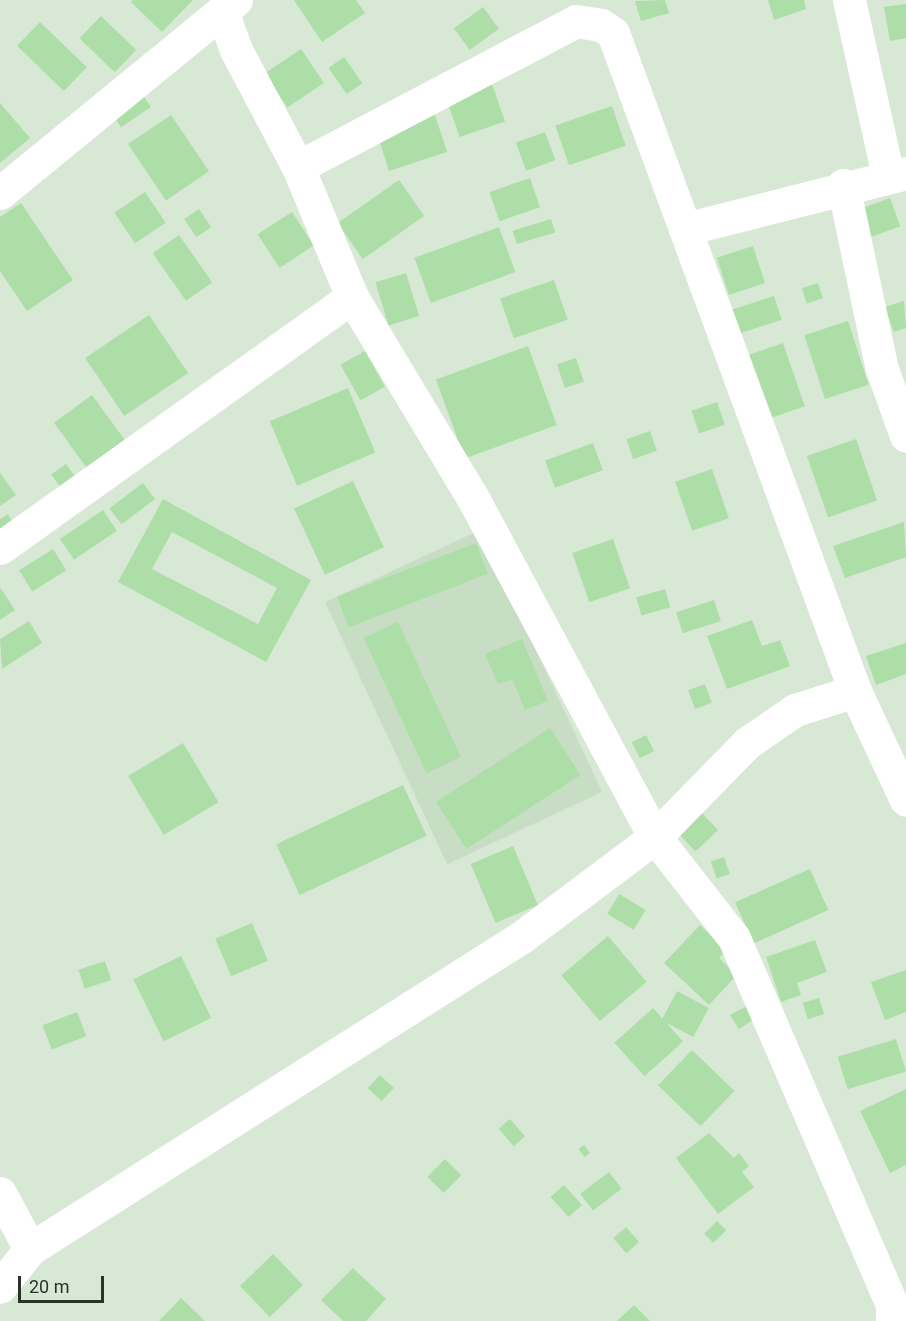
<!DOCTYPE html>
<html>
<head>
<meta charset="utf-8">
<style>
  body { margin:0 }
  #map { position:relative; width:906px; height:1321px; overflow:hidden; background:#d7e9d5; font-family:Roboto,sans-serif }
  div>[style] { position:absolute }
  .built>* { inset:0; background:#c7dec4; transform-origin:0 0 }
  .building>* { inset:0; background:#addea7; transform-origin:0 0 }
  .minor>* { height:33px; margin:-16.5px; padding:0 16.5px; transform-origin:16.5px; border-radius:16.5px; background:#fff }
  span { translate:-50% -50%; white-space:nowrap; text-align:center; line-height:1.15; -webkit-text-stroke:5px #d7e9d5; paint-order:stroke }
  .scale { position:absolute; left:18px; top:1276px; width:86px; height:27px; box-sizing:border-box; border:3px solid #2b322a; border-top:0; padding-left:8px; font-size:18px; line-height:21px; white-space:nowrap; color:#2b322a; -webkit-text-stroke:4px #d7e9d5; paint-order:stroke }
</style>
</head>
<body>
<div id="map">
  <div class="built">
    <div style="left:480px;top:530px;width:289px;height:171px;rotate:65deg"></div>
  </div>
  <div class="building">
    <div style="clip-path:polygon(193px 0,162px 32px,131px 2px,133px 0)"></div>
    <div style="clip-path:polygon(294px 0,356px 0,365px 13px,322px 42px)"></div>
    <div style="clip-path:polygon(665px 0,669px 13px,641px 21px,635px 1px)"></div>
    <div style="clip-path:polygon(768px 0,804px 0,806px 9px,774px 20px)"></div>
    <div style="clip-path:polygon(906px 4px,906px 38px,890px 41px,884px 7px)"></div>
    <div style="left:483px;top:7px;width:27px;height:36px;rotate:54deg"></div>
    <div style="left:101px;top:16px;width:49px;height:31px;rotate:44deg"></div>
    <div style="left:40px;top:22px;width:65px;height:33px;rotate:44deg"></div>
    <div style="left:301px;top:49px;width:41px;height:44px;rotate:56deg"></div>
    <div style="left:344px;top:57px;width:32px;height:19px;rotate:55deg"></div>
    <div style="left:490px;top:78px;width:46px;height:48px;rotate:71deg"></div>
    <div style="left:138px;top:88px;width:23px;height:36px;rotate:56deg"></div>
    <div style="clip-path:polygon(0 103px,30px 138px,0 163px)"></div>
    <div style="left:612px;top:106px;width:42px;height:60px;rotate:71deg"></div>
    <div style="left:171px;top:115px;width:68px;height:52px;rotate:56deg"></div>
    <div style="left:435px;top:115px;width:39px;height:61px;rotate:72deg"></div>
    <div style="left:545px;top:132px;width:30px;height:31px;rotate:70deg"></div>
    <div style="left:530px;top:178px;width:31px;height:43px;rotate:71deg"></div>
    <div style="left:399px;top:180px;width:44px;height:75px;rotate:55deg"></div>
    <div style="left:145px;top:192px;width:37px;height:37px;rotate:56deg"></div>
    <div style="left:890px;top:198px;width:30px;height:35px;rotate:70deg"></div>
    <div style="clip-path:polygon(21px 203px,73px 280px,27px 311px,0 271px,0 217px)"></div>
    <div style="left:199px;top:209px;width:22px;height:18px;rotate:56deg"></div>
    <div style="left:292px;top:212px;width:40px;height:41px;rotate:57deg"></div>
    <div style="left:551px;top:219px;width:14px;height:40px;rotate:73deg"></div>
    <div style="left:499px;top:227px;width:48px;height:90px;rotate:70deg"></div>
    <div style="left:179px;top:235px;width:58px;height:32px;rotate:55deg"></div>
    <div style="left:753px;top:246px;width:39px;height:38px;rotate:72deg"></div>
    <div style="left:406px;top:273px;width:45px;height:32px;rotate:73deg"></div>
    <div style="left:554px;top:280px;width:42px;height:57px;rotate:71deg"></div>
    <div style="left:818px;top:283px;width:16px;height:17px;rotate:72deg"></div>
    <div style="left:774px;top:296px;width:25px;height:48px;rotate:72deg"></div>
    <div style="clip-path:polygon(904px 301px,906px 328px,894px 332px,885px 307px)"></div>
    <div style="left:149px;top:315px;width:70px;height:77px;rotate:56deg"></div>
    <div style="left:848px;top:321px;width:67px;height:46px;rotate:72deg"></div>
    <div style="left:783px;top:343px;width:67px;height:46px;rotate:71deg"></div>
    <div style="left:528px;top:346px;width:84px;height:98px;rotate:70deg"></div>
    <div style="left:365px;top:351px;width:41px;height:28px;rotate:61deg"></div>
    <div style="left:576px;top:358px;width:25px;height:20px;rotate:72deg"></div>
    <div style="left:348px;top:388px;width:70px;height:85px;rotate:67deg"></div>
    <div style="left:92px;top:395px;width:57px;height:47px;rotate:54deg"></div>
    <div style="left:717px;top:402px;width:24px;height:27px;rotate:71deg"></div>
    <div style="left:650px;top:431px;width:21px;height:25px;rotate:71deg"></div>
    <div style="left:856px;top:439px;width:65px;height:52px;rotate:71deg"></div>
    <div style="left:593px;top:443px;width:29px;height:51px;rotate:70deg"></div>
    <div style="left:66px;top:464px;width:24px;height:18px;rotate:54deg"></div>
    <div style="left:712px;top:469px;width:52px;height:39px;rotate:71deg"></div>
    <div style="clip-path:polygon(0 473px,16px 495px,0 506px)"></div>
    <div style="left:353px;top:481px;width:73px;height:65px;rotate:65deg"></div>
    <div style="left:143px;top:483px;width:20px;height:42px;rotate:53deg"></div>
    <div style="clip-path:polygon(evenodd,163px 499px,311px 580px,266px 662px,118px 582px,163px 499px,172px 532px,277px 588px,258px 624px,152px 569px,172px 532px)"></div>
    <div style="left:103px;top:510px;width:25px;height:52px;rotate:56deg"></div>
    <div style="clip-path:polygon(8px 514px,19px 531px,0 543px,0 519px)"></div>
    <div style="clip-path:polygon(904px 522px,906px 557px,845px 578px,833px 546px)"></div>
    <div style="left:613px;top:539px;width:52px;height:43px;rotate:71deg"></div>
    <div style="left:476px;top:543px;width:33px;height:149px;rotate:69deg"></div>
    <div style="left:53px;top:549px;width:25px;height:40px;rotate:58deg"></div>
    <div style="clip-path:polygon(0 587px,15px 610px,0 620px)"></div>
    <div style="left:665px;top:589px;width:19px;height:30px;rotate:74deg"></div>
    <div style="left:714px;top:600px;width:22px;height:40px;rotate:72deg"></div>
    <div style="clip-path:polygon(752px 620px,762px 646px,780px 640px,790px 666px,727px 689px,707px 636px)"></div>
    <div style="clip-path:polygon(29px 621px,42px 643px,2px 669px,0 639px)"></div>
    <div style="left:398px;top:622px;width:149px;height:38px;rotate:65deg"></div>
    <div style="clip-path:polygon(522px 639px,548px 701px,525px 710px,512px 679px,498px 684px,485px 654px)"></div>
    <div style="clip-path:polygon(906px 643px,906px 674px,876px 685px,866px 656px)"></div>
    <div style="left:705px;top:684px;width:20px;height:18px;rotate:70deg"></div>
    <div style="left:550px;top:728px;width:56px;height:136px;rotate:57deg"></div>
    <div style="left:646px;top:735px;width:18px;height:16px;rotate:63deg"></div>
    <div style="left:183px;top:743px;width:69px;height:64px;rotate:59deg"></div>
    <div style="left:403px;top:785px;width:56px;height:140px;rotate:65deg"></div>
    <div style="left:701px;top:812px;width:25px;height:31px;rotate:47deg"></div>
    <div style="left:513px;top:846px;width:64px;height:46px;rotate:67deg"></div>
    <div style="left:724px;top:857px;width:18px;height:14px;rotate:71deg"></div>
    <div style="left:810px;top:869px;width:45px;height:82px;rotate:66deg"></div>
    <div style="left:619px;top:894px;width:31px;height:23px;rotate:31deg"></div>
    <div style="left:252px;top:923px;width:41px;height:40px;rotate:67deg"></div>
    <div style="clip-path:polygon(700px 925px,726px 950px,719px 958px,737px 975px,709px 1005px,664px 963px)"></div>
    <div style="left:608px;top:936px;width:60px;height:61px;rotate:50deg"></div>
    <div style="clip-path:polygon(815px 940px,827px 972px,797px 983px,801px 995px,781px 1002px,766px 957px)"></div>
    <div style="left:181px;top:956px;width:69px;height:53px;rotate:64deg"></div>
    <div style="left:105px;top:961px;width:20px;height:28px;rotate:72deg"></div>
    <div style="clip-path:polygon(906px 970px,906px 1012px,885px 1020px,871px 982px)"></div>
    <div style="left:677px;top:991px;width:36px;height:33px;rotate:28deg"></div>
    <div style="left:819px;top:998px;width:17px;height:17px;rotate:73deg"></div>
    <div style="clip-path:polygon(749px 1005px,756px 1018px,739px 1029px,730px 1015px)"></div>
    <div style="left:653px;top:1008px;width:45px;height:52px;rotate:48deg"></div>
    <div style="left:77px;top:1012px;width:26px;height:37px;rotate:69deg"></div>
    <div style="left:896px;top:1039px;width:34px;height:61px;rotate:73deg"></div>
    <div style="left:692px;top:1050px;width:59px;height:49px;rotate:44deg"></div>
    <div style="left:380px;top:1075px;width:19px;height:18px;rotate:43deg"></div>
    <div style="clip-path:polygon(906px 1089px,906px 1165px,890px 1173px,860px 1111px)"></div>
    <div style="left:510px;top:1119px;width:23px;height:15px;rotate:49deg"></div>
    <div style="clip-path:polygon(709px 1133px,734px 1158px,739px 1153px,749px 1166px,742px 1172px,754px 1187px,718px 1214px,676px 1158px)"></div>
    <div style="left:584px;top:1145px;width:10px;height:7px;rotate:53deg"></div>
    <div style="left:445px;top:1159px;width:23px;height:25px;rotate:45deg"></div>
    <div style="left:609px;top:1172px;width:21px;height:36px;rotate:53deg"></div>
    <div style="left:564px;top:1185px;width:27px;height:18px;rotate:48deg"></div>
    <div style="left:717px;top:1221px;width:13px;height:18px;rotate:45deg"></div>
    <div style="left:626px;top:1227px;width:20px;height:17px;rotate:49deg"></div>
    <div style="left:273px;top:1254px;width:43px;height:46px;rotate:46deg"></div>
    <div style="clip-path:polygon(353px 1268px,386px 1299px,366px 1321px,343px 1321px,321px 1300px)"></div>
    <div style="clip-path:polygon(181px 1298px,205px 1321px,159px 1321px)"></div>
    <div style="clip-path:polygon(634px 1305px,650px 1321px,617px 1321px)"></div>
  </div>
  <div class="minor">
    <div style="left:849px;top:0;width:180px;rotate:77.5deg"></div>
    <div style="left:222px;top:11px;width:41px;rotate:70.3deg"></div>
    <div style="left:236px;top:50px;width:132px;rotate:62.1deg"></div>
    <div style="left:298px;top:167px;width:141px;rotate:67.4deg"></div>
    <div style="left:352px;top:297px;width:239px;rotate:59deg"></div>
    <div style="left:475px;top:502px;width:380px;rotate:61.8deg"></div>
    <div style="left:655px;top:837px;width:128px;rotate:52deg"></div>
    <div style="left:734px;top:938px;width:399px;rotate:66.7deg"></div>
    <div style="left:892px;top:1304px;width:17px;rotate:90deg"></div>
    <div style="left:298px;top:167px;width:314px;rotate:-27.7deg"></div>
    <div style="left:576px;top:21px;width:25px;rotate:9deg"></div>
    <div style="left:601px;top:25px;width:14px;rotate:34deg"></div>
    <div style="left:613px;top:33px;width:701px;rotate:69.81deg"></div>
    <div style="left:855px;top:691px;width:120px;rotate:64.9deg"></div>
    <div style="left:843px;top:185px;width:185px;rotate:78.1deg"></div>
    <div style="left:881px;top:366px;width:74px;rotate:70.3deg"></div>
    <div style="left:0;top:193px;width:305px;rotate:-39.3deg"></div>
    <div style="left:685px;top:229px;width:228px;rotate:-14.2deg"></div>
    <div style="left:0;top:548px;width:432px;rotate:-35.5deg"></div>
    <div style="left:0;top:1193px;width:64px;rotate:61.8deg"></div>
    <div style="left:30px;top:1249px;width:48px;rotate:128.3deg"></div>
    <div style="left:30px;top:1249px;width:584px;rotate:-32.41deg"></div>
    <div style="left:523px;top:936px;width:165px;rotate:-36.9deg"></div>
    <div style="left:655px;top:837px;width:132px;rotate:-45.6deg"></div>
    <div style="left:747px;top:743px;width:58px;rotate:-34.5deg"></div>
    <div style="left:795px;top:710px;width:63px;rotate:-17.6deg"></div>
  </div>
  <div class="scale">20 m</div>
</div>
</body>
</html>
